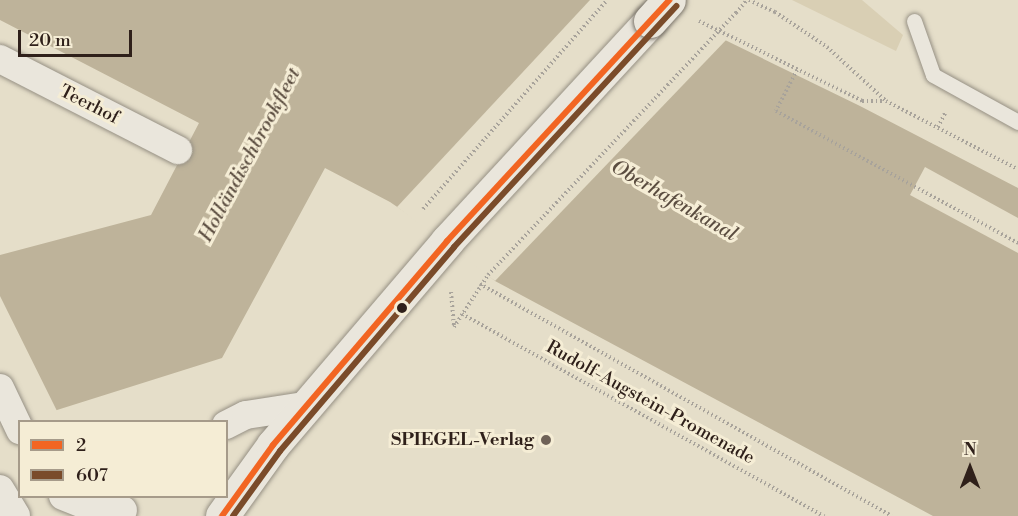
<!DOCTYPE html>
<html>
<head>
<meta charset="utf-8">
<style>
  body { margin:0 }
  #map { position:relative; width:1018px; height:516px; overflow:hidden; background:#e5dec9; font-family:"Libre Bodoni",serif }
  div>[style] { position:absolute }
  .green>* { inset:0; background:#d9cfb4 }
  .water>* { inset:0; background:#beb39a }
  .pier>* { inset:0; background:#e5dec9 }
  .path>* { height:4px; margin-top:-2px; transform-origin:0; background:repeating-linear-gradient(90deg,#a8a39b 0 1.5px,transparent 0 4.5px) }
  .roads { filter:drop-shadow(0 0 2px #969084) drop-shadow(0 0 2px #969084) }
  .service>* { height:15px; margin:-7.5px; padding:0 7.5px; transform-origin:7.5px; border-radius:7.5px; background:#eae6dc }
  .minor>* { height:28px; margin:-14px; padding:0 14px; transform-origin:14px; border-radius:14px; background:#eae6dc }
  .secondary>* { height:33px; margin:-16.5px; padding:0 16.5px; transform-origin:16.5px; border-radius:16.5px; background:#eae6dc }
  .path-bridge>* { height:4px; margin-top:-2px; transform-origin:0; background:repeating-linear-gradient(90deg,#a8a39b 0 1.5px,transparent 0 4.5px) }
  .bridges { filter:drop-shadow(0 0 2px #7d776d) drop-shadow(0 0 2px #7d776d) }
  .secondary-bridge>* { height:33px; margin:-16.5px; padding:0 16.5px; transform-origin:16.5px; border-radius:16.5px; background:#eae6dc }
  .bus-1>* { height:6px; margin:-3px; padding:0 3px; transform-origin:3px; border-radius:3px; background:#f26522 }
  .bus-2>* { height:6px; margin:-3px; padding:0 3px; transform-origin:3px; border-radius:3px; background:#7a4b2a }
  .dots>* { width:16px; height:16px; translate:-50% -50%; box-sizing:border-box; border:3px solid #f5edd5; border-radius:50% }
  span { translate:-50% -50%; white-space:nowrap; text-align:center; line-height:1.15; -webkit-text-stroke:6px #f5edd5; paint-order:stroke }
  .street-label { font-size:18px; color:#2f201a }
  .poi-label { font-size:18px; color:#2f201a; font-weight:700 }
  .right { translate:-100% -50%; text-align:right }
  .water-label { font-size:20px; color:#5b4d40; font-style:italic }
  .legend { position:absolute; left:18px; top:420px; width:210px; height:78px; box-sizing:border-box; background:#f5edd5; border:2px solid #a69b8a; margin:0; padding:8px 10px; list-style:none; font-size:18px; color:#2f201a }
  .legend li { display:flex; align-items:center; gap:12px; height:30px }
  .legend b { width:30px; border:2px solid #a69b8a }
  .north { position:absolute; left:940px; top:438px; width:60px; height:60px; -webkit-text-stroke:4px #f5edd5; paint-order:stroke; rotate:0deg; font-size:16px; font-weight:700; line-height:24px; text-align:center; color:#2f201a }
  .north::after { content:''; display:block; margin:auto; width:21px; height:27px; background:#2f201a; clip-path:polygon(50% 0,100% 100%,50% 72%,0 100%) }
  .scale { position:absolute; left:18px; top:30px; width:114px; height:27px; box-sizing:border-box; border:3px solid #2f201a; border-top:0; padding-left:8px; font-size:18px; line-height:21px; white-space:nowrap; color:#2f201a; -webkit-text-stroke:4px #f5edd5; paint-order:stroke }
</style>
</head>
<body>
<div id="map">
  <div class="green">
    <div style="clip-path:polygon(792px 0,862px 0,903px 35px,896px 51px)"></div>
  </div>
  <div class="water">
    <div style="clip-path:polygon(0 0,643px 0,860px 106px,1018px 188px,1018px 516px,933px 516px,495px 281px,447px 241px,390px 202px,325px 168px,222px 358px,57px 410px,0 434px,0 255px,151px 215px,199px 123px,0 20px)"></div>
  </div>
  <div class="pier">
    <div style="clip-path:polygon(590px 0,650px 0,728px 38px,495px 281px,397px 207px)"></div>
    <div style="clip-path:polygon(925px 167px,1018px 218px,1018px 253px,910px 195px)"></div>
    <div style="clip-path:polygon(0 296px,58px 413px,37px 422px,20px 422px,20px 429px,0 437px)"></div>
  </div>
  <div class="path">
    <div style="left:749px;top:0;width:29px;rotate:25deg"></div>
    <div style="left:775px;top:12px;width:63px;rotate:33.9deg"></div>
    <div style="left:827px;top:47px;width:80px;rotate:42.5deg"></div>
    <div style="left:886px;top:101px;width:148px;rotate:27.3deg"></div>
    <div style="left:736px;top:13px;width:17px;rotate:-50deg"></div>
    <div style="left:699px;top:21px;width:182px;rotate:26.1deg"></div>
    <div style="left:862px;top:101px;width:23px"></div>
    <div style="left:797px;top:70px;width:46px;rotate:117.1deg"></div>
    <div style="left:776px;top:111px;width:276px;rotate:28.6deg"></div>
    <div style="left:938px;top:127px;width:16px;rotate:-63deg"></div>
    <div style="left:423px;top:209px;width:278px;rotate:-48.6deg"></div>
    <div style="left:480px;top:284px;width:472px;rotate:29.4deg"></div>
    <div style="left:451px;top:292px;width:35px;rotate:85deg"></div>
    <div style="left:462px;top:314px;width:415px;rotate:29.2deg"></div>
    <div style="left:454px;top:327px;width:62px;rotate:-56.8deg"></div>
  </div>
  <div class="roads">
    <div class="service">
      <div style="left:914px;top:21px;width:57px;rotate:70.6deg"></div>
      <div style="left:933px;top:75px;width:97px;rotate:28.9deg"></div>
    </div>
    <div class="minor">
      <div style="left:0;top:59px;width:200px;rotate:27.1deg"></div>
      <div style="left:0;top:388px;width:47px;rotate:64.5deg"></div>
      <div style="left:226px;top:425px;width:22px;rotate:-27deg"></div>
      <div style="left:246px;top:415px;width:60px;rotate:-8.7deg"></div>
      <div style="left:0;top:489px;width:31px;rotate:59deg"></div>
      <div style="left:63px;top:496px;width:31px;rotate:22deg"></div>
      <div style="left:92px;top:508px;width:31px;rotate:4deg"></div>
    </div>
    <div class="secondary">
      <div style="left:222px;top:516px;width:87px;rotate:-54.3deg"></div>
      <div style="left:273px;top:445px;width:268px;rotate:-49.5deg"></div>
      <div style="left:447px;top:241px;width:299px;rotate:-47.3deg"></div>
    </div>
  </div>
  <div class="path-bridge">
    <div style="left:488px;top:275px;width:361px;rotate:-46.6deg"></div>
  </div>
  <div class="bridges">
    <div class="secondary-bridge">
      <div style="left:650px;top:21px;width:28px;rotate:-48deg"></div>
    </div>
  </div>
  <div class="bus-1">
    <div style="left:222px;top:516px;width:87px;rotate:-54.3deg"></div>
    <div style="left:273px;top:445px;width:268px;rotate:-49.5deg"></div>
    <div style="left:447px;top:241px;width:328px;rotate:-47.3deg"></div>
  </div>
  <div class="bus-2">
    <div style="left:233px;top:516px;width:80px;rotate:-54.1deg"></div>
    <div style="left:280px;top:451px;width:268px;rotate:-49.5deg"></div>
    <div style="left:454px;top:247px;width:328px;rotate:-47.3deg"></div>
  </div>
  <div class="dots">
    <div style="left:402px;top:308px;background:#2f201a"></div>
    <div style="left:546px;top:440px;background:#6f6257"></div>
  </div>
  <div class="street-label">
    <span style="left:89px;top:105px;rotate:27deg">Teerhof</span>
    <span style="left:650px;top:403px;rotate:29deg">Rudolf-Augstein-Promenade</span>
  </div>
  <div class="poi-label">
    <span class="right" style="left:534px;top:440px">SPIEGEL-Verlag</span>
  </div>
  <div class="water-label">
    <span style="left:250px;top:155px;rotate:-62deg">Holländischbrookfleet</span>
    <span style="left:674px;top:201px;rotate:30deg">Oberhafenkanal</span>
  </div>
  <ul class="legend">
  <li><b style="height:8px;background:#f26522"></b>2</li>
  <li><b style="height:8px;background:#7a4b2a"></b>607</li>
  </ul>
  <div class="north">N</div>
  <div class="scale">20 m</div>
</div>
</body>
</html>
